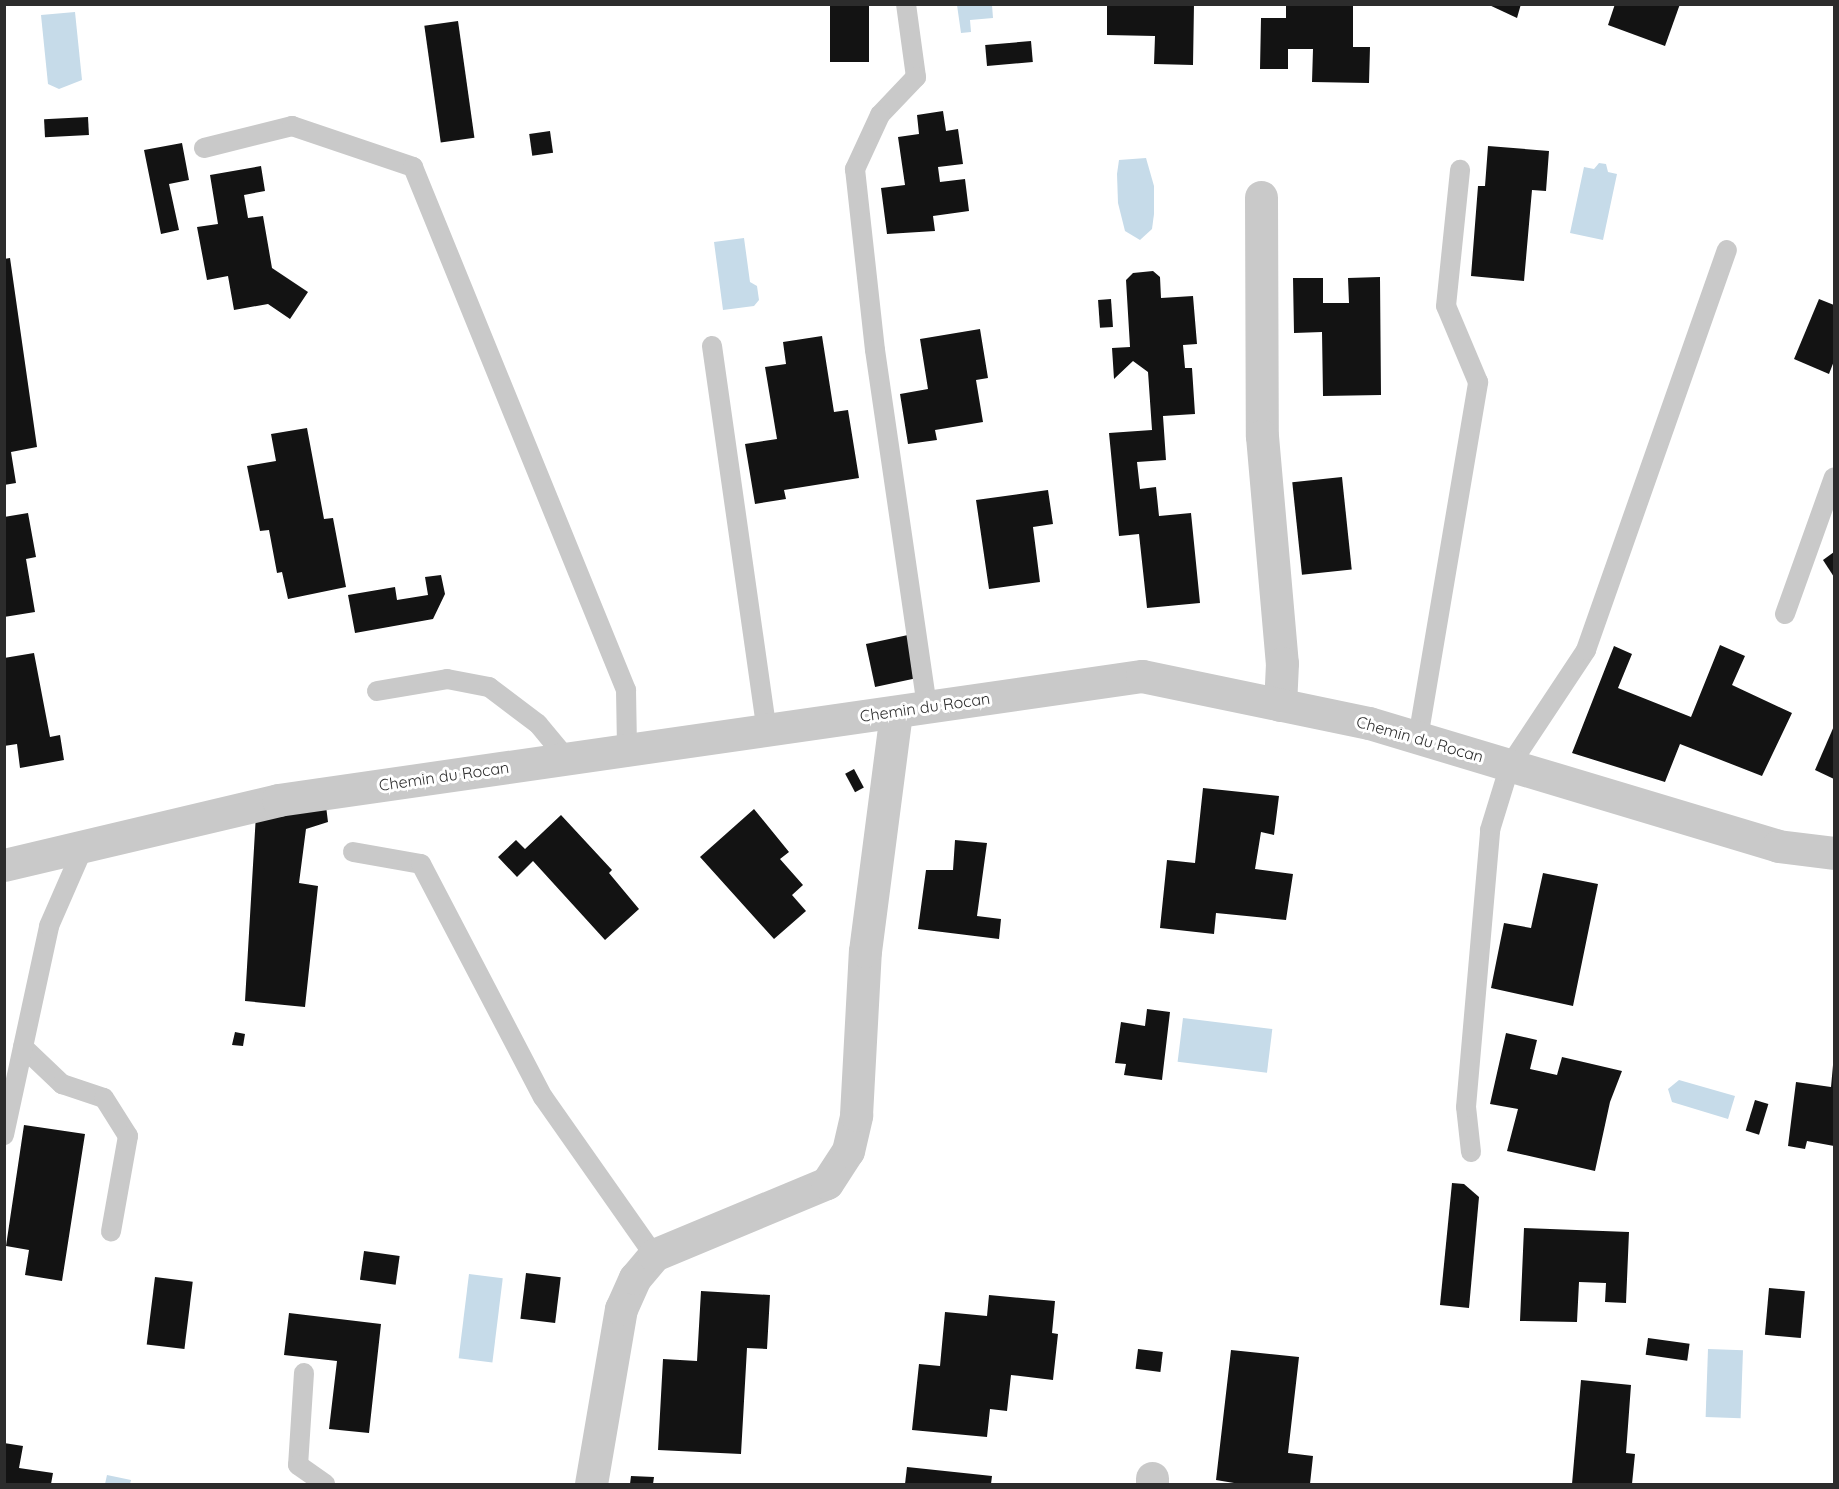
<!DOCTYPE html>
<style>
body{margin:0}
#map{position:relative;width:1839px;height:1489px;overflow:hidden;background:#fff;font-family:Quicksand,sans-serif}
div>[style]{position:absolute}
.water>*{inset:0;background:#c6dbe9;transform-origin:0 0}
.building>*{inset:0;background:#131313;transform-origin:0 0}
.service>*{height:20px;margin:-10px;padding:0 10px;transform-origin:10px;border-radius:10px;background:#c9c9c9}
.minor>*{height:33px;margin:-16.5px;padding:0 16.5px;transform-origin:16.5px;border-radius:16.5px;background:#c9c9c9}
span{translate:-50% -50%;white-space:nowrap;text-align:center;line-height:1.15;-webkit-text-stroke:6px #fff;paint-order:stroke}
.street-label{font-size:16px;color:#2c2c2c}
.frame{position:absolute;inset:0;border:6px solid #2c2c2c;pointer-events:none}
</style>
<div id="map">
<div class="water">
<div style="clip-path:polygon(957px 5px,992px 5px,993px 18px,970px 20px,971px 32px,961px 33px)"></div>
<div style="clip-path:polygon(75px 12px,82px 80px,59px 89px,48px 84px,41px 15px)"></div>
<div style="clip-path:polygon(1146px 158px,1154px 186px,1154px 214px,1152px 229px,1140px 240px,1125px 231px,1118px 203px,1117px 174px,1119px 160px)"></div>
<div style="clip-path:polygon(1599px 163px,1606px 164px,1608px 172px,1617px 174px,1603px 240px,1570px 233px,1584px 167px,1594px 169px)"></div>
<div style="clip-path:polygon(744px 238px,750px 282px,757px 286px,759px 300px,754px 306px,723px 310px,714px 242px)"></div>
<div style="left:1183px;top:1018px;width:90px;height:44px;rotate:7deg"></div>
<div style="clip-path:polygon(1679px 1080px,1735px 1096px,1728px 1119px,1672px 1102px,1668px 1089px)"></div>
<div style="left:469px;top:1274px;width:34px;height:85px;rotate:7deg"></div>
<div style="left:1708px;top:1349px;width:35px;height:68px;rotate:2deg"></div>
<div style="clip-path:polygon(107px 1475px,131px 1480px,130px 1484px,105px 1484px)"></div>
</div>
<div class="building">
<div style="left:830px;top:4px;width:39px;height:58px"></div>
<div style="clip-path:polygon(1107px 4px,1194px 4px,1193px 65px,1154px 64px,1155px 36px,1107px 35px)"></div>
<div style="clip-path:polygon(1286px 4px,1353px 4px,1353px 47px,1370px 47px,1369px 83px,1312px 82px,1313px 49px,1288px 49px,1288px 69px,1260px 69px,1261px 18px,1286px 18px)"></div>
<div style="clip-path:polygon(1487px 4px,1521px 4px,1517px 18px)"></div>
<div style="clip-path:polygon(1615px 4px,1680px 4px,1665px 46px,1608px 25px)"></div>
<div style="left:458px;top:21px;width:118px;height:34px;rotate:82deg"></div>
<div style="left:1031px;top:41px;width:21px;height:46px;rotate:85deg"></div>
<div style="clip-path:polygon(943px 111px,946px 131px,958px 129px,963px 164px,938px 167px,940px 182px,965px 179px,969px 211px,933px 216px,935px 231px,887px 234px,881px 188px,905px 185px,898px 137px,919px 134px,917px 115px)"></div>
<div style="left:88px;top:117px;width:18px;height:44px;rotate:87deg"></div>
<div style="left:550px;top:131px;width:22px;height:21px;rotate:82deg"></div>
<div style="clip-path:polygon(182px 143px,189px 180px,169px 184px,179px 230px,161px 234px,144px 150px)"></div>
<div style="clip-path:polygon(1488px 146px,1549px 151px,1546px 191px,1532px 190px,1524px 281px,1471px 276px,1478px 186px,1485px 186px)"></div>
<div style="clip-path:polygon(261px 166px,265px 191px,244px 195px,248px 218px,263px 216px,272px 268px,308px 292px,290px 319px,268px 304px,234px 310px,228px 276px,207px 280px,197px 227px,218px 224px,210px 175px)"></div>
<div style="clip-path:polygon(10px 258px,37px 447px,11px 452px,16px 483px,4px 485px,4px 259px)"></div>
<div style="clip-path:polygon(1153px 271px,1160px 277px,1161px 298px,1193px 296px,1197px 344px,1183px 345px,1185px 368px,1192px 368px,1195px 414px,1163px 416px,1166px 460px,1137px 462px,1140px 489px,1156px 487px,1159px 516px,1191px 513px,1200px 603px,1147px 608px,1139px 534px,1119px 536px,1109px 433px,1152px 430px,1148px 372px,1133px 361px,1114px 379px,1112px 348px,1130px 347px,1126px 280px,1133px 273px)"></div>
<div style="clip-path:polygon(1380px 277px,1381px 395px,1323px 396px,1322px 332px,1294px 333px,1293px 278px,1323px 278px,1323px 303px,1349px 303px,1348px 278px)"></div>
<div style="left:1111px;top:299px;width:28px;height:13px;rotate:86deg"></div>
<div style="clip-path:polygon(1819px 299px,1834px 305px,1834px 361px,1829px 374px,1794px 359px)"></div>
<div style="clip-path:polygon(980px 329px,988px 378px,976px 380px,983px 422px,935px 430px,937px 440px,908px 444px,900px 394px,928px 389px,920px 339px)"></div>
<div style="clip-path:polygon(822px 336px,834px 412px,848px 410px,859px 478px,784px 490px,786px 499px,755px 504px,745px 444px,777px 439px,765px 367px,786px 364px,783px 342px)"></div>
<div style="clip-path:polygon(307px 428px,324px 519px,333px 518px,346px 587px,288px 599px,282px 572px,277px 573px,269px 530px,260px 531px,247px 466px,276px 461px,271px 434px)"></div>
<div style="left:1342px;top:477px;width:93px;height:50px;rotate:84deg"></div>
<div style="clip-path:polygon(1048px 490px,1053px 524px,1033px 527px,1040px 582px,989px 589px,976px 500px)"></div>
<div style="clip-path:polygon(28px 513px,36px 557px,26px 559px,35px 612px,4px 617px,4px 517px)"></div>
<div style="clip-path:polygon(1834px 552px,1834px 577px,1823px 560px)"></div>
<div style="clip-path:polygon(441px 575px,445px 594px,433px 619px,355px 633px,348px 595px,395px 587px,397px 600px,428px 595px,425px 577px)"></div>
<div style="left:908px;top:635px;width:44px;height:43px;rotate:78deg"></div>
<div style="clip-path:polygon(1720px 645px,1745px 656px,1732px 685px,1792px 713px,1762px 776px,1680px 744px,1665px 782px,1572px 753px,1614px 646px,1632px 654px,1618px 688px,1691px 717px)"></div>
<div style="clip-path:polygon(34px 653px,50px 737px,60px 735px,64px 760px,20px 768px,17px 744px,4px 746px,4px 658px)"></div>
<div style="clip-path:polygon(1834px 726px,1834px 779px,1815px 770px)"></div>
<div style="left:854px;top:769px;width:21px;height:10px;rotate:62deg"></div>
<div style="clip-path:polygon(1203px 788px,1279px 796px,1274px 835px,1261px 832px,1255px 869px,1293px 874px,1286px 920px,1216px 913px,1214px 934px,1160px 928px,1167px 860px,1195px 863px)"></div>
<div style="clip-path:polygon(326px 806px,328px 822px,306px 829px,299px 883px,318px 886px,305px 1007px,245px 1001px,256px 814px)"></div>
<div style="clip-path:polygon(754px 809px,789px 852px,780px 859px,803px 885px,792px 895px,806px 911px,774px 939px,700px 857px)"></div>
<div style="clip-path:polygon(561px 815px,612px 870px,609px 873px,639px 909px,605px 940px,533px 861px,517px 877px,498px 857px,516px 840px,525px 849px)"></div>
<div style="clip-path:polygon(955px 840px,987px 843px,977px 916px,1001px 919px,999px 939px,918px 929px,926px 870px,953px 870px)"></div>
<div style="clip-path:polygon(1543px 873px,1598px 884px,1573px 1006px,1491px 988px,1504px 923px,1531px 928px)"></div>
<div style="clip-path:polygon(1147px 1009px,1170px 1012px,1162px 1080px,1124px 1075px,1126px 1064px,1115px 1063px,1121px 1022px,1145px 1026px)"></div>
<div style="clip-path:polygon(235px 1032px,245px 1034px,243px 1046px,232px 1045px)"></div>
<div style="clip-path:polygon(1506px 1033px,1537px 1040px,1530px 1069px,1557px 1075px,1562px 1057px,1622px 1071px,1610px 1102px,1595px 1171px,1507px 1151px,1518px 1109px,1490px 1104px)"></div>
<div style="clip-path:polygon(1833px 1065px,1834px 1146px,1807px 1141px,1805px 1149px,1788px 1146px,1796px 1082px,1831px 1087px)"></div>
<div style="left:1755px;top:1100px;width:14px;height:32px;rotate:17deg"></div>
<div style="clip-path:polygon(24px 1125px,85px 1134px,62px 1281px,25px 1275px,29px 1250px,6px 1246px)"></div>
<div style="clip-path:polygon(1452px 1183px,1464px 1184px,1479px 1197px,1469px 1308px,1440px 1305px)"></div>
<div style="clip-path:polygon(1524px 1228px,1629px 1232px,1626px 1303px,1605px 1302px,1606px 1283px,1579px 1282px,1577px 1322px,1520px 1321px)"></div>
<div style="left:364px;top:1251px;width:36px;height:29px;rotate:8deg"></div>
<div style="left:526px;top:1273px;width:35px;height:46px;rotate:7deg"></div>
<div style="left:155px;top:1277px;width:38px;height:68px;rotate:7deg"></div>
<div style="left:1769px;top:1288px;width:36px;height:47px;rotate:5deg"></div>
<div style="clip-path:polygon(701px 1291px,770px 1295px,767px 1349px,747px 1348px,741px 1454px,658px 1450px,663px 1359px,697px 1361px)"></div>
<div style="clip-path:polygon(989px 1295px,1055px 1301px,1052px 1333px,1058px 1334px,1053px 1380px,1011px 1375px,1007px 1411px,990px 1409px,987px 1437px,912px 1430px,919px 1364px,940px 1366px,945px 1312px,987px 1316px)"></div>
<div style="clip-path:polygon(289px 1313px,381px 1324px,369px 1433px,329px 1429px,337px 1361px,284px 1355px)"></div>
<div style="left:1648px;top:1338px;width:42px;height:17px;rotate:8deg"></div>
<div style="left:1138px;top:1349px;width:25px;height:20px;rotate:7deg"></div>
<div style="clip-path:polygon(1231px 1350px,1299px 1357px,1288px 1453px,1313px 1456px,1310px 1484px,1240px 1484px,1216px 1480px)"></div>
<div style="clip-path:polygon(1581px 1380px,1631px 1385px,1626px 1453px,1635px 1454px,1632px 1484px,1572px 1484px)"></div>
<div style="clip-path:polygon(4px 1443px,23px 1446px,19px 1468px,53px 1473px,51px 1484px,4px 1484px)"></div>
<div style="clip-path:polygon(907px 1467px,992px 1476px,991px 1484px,905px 1484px)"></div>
<div style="clip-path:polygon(631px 1476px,654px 1477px,653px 1484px,630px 1484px)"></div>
</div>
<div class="service">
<div style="left:906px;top:4px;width:74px;rotate:82.2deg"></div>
<div style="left:916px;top:77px;width:52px;rotate:133.5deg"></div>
<div style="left:880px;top:115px;width:60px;rotate:114.8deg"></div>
<div style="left:855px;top:169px;width:182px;rotate:83.7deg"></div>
<div style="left:875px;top:350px;width:361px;rotate:81.7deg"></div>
<div style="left:204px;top:148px;width:91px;rotate:-14deg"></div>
<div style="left:292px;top:126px;width:128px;rotate:18.7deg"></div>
<div style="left:413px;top:167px;width:565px;rotate:67.84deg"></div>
<div style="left:626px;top:690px;width:60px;rotate:89deg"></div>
<div style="left:712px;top:346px;width:389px;rotate:81.9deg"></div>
<div style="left:1785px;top:614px;width:145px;rotate:-70.3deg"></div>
<div style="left:377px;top:691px;width:71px;rotate:-9.7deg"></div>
<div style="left:447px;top:679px;width:43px;rotate:10.8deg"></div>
<div style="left:489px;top:687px;width:61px;rotate:37.1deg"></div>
<div style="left:538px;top:724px;width:45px;rotate:50.4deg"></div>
<div style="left:1418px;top:738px;width:361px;rotate:-80.4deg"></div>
<div style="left:1478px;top:382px;width:82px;rotate:-112.8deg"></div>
<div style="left:1446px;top:306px;width:137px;rotate:-84.1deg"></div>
<div style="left:353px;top:852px;width:69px;rotate:10deg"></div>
<div style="left:421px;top:864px;width:263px;rotate:62.4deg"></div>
<div style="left:543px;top:1097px;width:193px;rotate:54.9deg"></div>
<div style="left:23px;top:1047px;width:54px;rotate:43.5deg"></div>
<div style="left:62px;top:1084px;width:44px;rotate:18.4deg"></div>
<div style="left:104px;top:1098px;width:45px;rotate:57.7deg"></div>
<div style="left:128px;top:1136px;width:97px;rotate:100.1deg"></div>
<div style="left:4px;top:1135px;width:214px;rotate:-77.8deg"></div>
<div style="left:49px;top:926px;width:87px;rotate:-66.4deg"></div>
<div style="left:1471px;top:1152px;width:45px;rotate:-96.3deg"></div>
<div style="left:1466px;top:1107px;width:278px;rotate:-85deg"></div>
<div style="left:1490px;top:830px;width:68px;rotate:-72.9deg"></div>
<div style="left:1510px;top:765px;width:138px;rotate:-56.5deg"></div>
<div style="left:1586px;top:650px;width:424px;rotate:-70.6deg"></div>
<div style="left:304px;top:1373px;width:92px;rotate:93.7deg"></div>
<div style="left:298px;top:1465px;width:33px;rotate:35deg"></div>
</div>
<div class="minor">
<div style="left:1261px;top:197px;width:239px;rotate:89.8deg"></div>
<div style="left:1262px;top:436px;width:228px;rotate:85deg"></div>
<div style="left:1282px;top:663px;width:42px;rotate:92.7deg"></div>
<div style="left:4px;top:865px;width:282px;rotate:-13.3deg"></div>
<div style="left:278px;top:800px;width:873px;rotate:-8.17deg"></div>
<div style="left:1142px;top:676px;width:232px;rotate:11.7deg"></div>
<div style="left:1369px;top:723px;width:427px;rotate:16.7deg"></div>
<div style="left:1778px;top:846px;width:56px;rotate:7.1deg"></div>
<div style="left:591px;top:1484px;width:178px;rotate:-80.3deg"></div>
<div style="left:621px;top:1309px;width:34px;rotate:-66deg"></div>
<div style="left:635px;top:1278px;width:30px;rotate:-50deg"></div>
<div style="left:654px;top:1255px;width:187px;rotate:-22.6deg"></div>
<div style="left:827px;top:1183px;width:38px;rotate:-57deg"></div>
<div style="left:848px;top:1151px;width:37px;rotate:-77deg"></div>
<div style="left:856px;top:1115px;width:164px;rotate:-86.9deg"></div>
<div style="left:865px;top:951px;width:241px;rotate:-82.6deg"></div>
<div style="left:1152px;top:1484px;width:6px;rotate:-90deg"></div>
</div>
<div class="street-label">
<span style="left:925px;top:707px;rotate:-8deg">Chemin du Rocan</span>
<span style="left:1420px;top:739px;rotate:16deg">Chemin du Rocan</span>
<span style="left:444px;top:776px;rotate:-8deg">Chemin du Rocan</span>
</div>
<div class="frame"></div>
</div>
